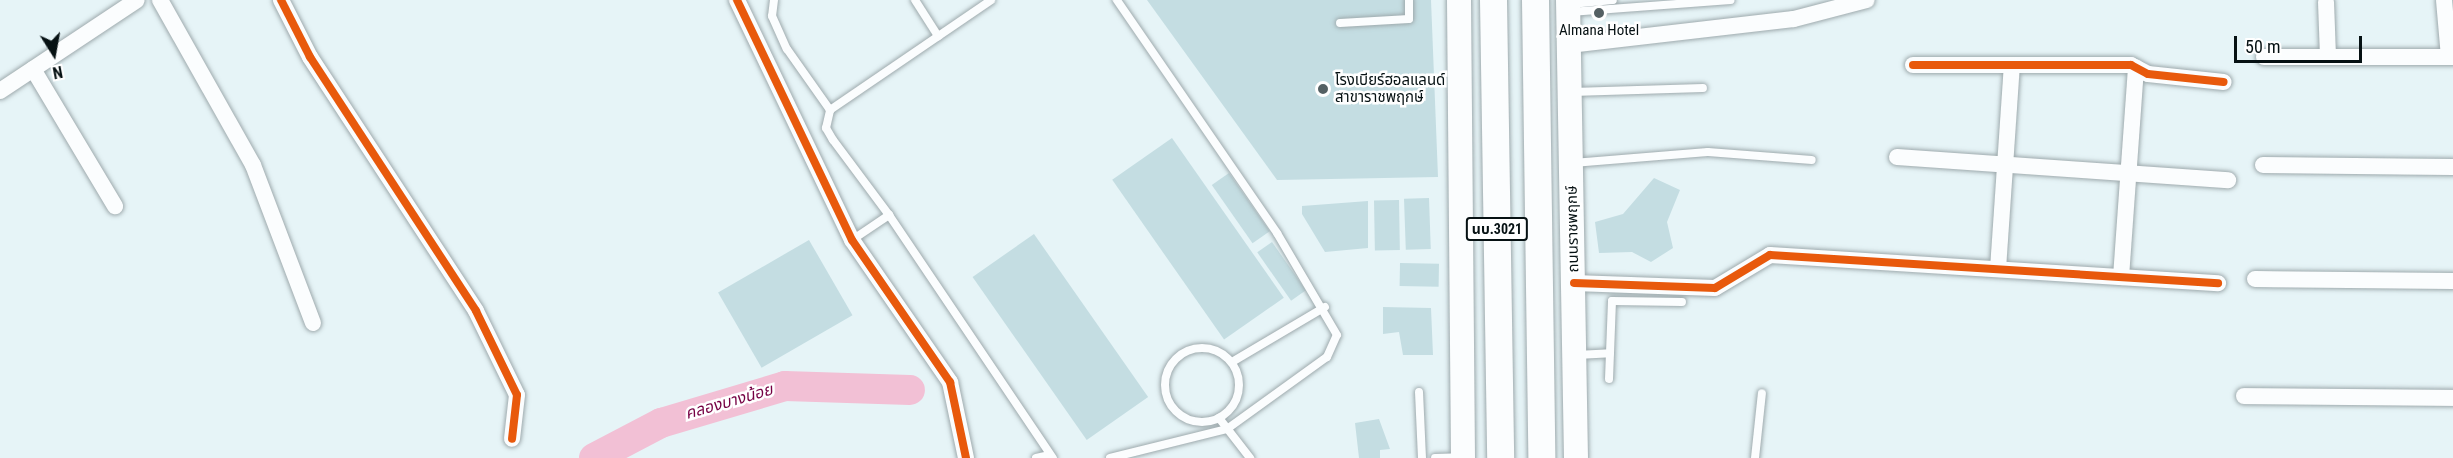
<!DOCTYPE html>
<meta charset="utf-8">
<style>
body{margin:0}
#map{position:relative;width:2453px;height:458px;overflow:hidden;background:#e6f4f7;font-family:"Roboto Condensed","Noto Sans Thai",sans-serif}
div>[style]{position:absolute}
.river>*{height:30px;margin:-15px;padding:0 15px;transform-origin:15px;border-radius:15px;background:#f2c0d5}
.building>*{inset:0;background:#c4dde2;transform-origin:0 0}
.roads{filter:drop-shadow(0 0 2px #9eaaad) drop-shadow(0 0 2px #9eaaad)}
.service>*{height:8px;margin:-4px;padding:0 4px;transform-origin:4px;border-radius:4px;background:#fbfdfe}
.service>.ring{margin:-4px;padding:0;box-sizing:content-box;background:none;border:8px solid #fbfdfe;border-radius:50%}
.minor>*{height:16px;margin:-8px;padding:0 8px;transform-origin:8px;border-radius:8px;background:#fbfdfe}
.secondary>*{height:24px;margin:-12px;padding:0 12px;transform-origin:12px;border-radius:12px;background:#fbfdfe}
.primary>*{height:27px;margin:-13.5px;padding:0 13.5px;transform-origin:13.5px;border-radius:13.5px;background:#fbfdfe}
.cycleway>*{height:8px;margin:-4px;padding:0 4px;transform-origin:4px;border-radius:4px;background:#e8590c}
.dots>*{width:16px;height:16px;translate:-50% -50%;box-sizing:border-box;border:3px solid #fff;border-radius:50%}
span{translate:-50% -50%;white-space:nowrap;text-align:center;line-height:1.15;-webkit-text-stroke:5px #fff;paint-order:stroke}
.shield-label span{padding:2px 4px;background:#fff;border:2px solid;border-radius:4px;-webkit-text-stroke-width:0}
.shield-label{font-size:14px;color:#061113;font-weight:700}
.poi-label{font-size:15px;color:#061113}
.left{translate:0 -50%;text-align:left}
.street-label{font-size:15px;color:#061113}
.water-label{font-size:16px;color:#750043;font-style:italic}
.north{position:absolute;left:24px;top:24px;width:60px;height:60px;-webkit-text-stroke:4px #fff;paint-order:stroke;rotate:169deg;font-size:16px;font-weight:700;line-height:24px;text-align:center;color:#061113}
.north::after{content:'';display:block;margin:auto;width:21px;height:27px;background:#061113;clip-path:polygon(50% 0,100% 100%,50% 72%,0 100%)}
.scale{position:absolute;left:2234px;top:36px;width:128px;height:27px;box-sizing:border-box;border:3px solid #061113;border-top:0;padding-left:8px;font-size:18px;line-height:21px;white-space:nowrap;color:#061113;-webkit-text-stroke:4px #fff;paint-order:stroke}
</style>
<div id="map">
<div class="river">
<div style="left:594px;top:458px;width:76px;rotate:-27.6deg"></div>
<div style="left:661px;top:423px;width:129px;rotate:-16.6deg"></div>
<div style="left:785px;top:386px;width:125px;rotate:1.8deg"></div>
</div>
<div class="building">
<div style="clip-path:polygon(1147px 0,1431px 0,1438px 177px,1277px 180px)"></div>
<div style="left:1172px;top:138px;width:195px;height:73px;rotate:55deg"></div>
<div style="left:1229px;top:173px;width:71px;height:21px;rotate:55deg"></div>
<div style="clip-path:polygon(1654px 178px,1680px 190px,1667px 222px,1673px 248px,1651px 262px,1632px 252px,1599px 253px,1595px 222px,1623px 214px)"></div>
<div style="left:1429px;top:198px;width:51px;height:25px;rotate:88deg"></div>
<div style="left:1399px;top:200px;width:50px;height:25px;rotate:89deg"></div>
<div style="clip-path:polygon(1368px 201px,1368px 248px,1325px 252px,1302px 214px,1302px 206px)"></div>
<div style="left:1034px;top:234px;width:199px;height:75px;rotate:55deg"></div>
<div style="left:809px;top:240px;width:87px;height:105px;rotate:60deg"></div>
<div style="left:1272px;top:242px;width:59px;height:18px;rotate:55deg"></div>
<div style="left:1400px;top:263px;width:39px;height:23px;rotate:1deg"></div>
<div style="clip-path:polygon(1383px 307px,1431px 308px,1433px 355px,1403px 355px,1399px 332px,1383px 334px)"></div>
<div style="clip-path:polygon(1379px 419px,1390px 449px,1380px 450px,1380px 458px,1359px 458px,1355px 423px)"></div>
</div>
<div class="roads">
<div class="service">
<div style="left:774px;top:0;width:16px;rotate:97deg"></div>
<div style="left:772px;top:16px;width:36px;rotate:66deg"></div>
<div style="left:787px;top:49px;width:75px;rotate:54.8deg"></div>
<div style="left:915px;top:0;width:43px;rotate:57.4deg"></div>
<div style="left:1571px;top:4px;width:42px;rotate:-5.4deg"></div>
<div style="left:1570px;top:12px;width:161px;rotate:-4.3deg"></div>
<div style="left:1340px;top:23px;width:69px;rotate:-3.3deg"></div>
<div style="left:1409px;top:19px;width:19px;rotate:-90deg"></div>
<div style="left:1572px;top:92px;width:131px;rotate:-1.7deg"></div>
<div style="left:1573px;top:163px;width:135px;rotate:-4.7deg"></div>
<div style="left:1708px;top:152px;width:104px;rotate:4.4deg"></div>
<div style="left:889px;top:215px;width:293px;rotate:56deg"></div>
<div style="left:852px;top:240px;width:45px;rotate:-34deg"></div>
<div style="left:889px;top:215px;width:94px;rotate:-126.7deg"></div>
<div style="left:833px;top:140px;width:14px;rotate:-120deg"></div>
<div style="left:826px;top:128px;width:18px;rotate:-77deg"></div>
<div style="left:830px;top:110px;width:195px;rotate:-34.3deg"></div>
<div class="ring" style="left:1165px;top:348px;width:66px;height:66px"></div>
<div style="left:1577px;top:355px;width:33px;rotate:-3deg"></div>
<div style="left:1232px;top:362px;width:108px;rotate:-30.6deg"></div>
<div style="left:1609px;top:379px;width:78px;rotate:-87.8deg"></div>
<div style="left:1612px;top:301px;width:70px;rotate:0.8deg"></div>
<div style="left:1419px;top:392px;width:66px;rotate:87.4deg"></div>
<div style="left:1219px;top:418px;width:51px;rotate:52.2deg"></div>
<div style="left:1036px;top:458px;width:13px;rotate:-13deg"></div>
<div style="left:1110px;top:458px;width:121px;rotate:-13.9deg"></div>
<div style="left:1227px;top:429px;width:123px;rotate:-35.8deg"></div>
<div style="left:1327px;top:357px;width:24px;rotate:-66deg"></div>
<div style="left:1337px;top:335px;width:118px;rotate:-120.5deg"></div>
<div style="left:1277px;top:233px;width:283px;rotate:-124.5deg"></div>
<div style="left:1435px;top:458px;width:25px;rotate:-2deg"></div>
<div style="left:1755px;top:458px;width:65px;rotate:-83.9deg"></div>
</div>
<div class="minor">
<div style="left:160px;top:0;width:189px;rotate:60.6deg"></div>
<div style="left:253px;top:165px;width:169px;rotate:69.2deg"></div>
<div style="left:281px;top:0;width:64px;rotate:63deg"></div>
<div style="left:310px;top:57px;width:303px;rotate:56.8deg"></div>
<div style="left:476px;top:311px;width:93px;rotate:64deg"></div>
<div style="left:517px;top:395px;width:44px;rotate:96.5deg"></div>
<div style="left:737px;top:0;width:266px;rotate:64.4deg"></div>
<div style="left:852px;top:240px;width:173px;rotate:55.4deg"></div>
<div style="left:950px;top:382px;width:78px;rotate:78.1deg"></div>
<div style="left:2444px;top:0;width:57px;rotate:85deg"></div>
<div style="left:2326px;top:2px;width:55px;rotate:87.9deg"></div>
<div style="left:1569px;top:45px;width:226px;rotate:-6.6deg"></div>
<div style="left:1794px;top:19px;width:75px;rotate:-14.6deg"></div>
<div style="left:2264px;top:57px;width:189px"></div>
<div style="left:1913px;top:65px;width:218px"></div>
<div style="left:2131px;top:65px;width:19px;rotate:28deg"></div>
<div style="left:2148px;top:74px;width:76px;rotate:6deg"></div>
<div style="left:33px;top:69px;width:160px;rotate:59.1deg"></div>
<div style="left:0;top:91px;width:164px;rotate:-33.6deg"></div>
<div style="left:1897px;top:157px;width:332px;rotate:4deg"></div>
<div style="left:2263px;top:165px;width:190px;rotate:0.6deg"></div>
<div style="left:1998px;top:269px;width:204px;rotate:-86.1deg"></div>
<div style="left:2121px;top:277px;width:210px;rotate:-85.9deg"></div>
<div style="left:2255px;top:279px;width:198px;rotate:0.6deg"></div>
<div style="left:1574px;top:283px;width:141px;rotate:2deg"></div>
<div style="left:1715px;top:288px;width:64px;rotate:-31deg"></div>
<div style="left:1770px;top:255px;width:449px;rotate:3.6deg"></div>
<div style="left:2244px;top:396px;width:209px;rotate:0.5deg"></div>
</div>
<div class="secondary">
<div style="left:1459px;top:0;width:458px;rotate:89.5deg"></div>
<div style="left:1568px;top:0;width:458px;rotate:89deg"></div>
</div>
<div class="primary">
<div style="left:1493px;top:0;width:458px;rotate:89.1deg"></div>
<div style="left:1535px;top:0;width:458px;rotate:89.2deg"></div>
</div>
</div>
<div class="cycleway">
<div style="left:281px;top:0;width:64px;rotate:63deg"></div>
<div style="left:310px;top:57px;width:303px;rotate:56.8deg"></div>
<div style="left:476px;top:311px;width:93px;rotate:64deg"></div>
<div style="left:517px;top:395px;width:44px;rotate:96.5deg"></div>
<div style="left:737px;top:0;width:266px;rotate:64.4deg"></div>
<div style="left:852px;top:240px;width:173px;rotate:55.4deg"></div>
<div style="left:950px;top:382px;width:78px;rotate:78.1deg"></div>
<div style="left:1913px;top:65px;width:218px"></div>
<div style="left:2131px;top:65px;width:19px;rotate:28deg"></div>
<div style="left:2148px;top:74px;width:76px;rotate:6deg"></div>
<div style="left:1574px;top:283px;width:141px;rotate:2deg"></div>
<div style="left:1715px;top:288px;width:64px;rotate:-31deg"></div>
<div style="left:1770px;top:255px;width:449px;rotate:3.6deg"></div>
</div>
<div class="dots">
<div style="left:1599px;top:13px;background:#546063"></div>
<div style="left:1323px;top:89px;background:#546063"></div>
</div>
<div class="shield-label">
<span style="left:1497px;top:229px">นบ.3021</span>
</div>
<div class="poi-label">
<span style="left:1599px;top:31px">Almana Hotel</span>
<span class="left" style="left:1335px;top:89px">โรงเบียร์ฮอลแลนด์<br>สาขาราชพฤกษ์</span>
</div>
<div class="street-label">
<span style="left:1573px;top:229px;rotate:-91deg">ถนนราชพฤกษ์</span>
</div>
<div class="water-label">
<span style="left:729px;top:402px;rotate:-16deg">คลองบางน้อย</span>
</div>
<div class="north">N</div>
<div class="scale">50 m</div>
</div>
